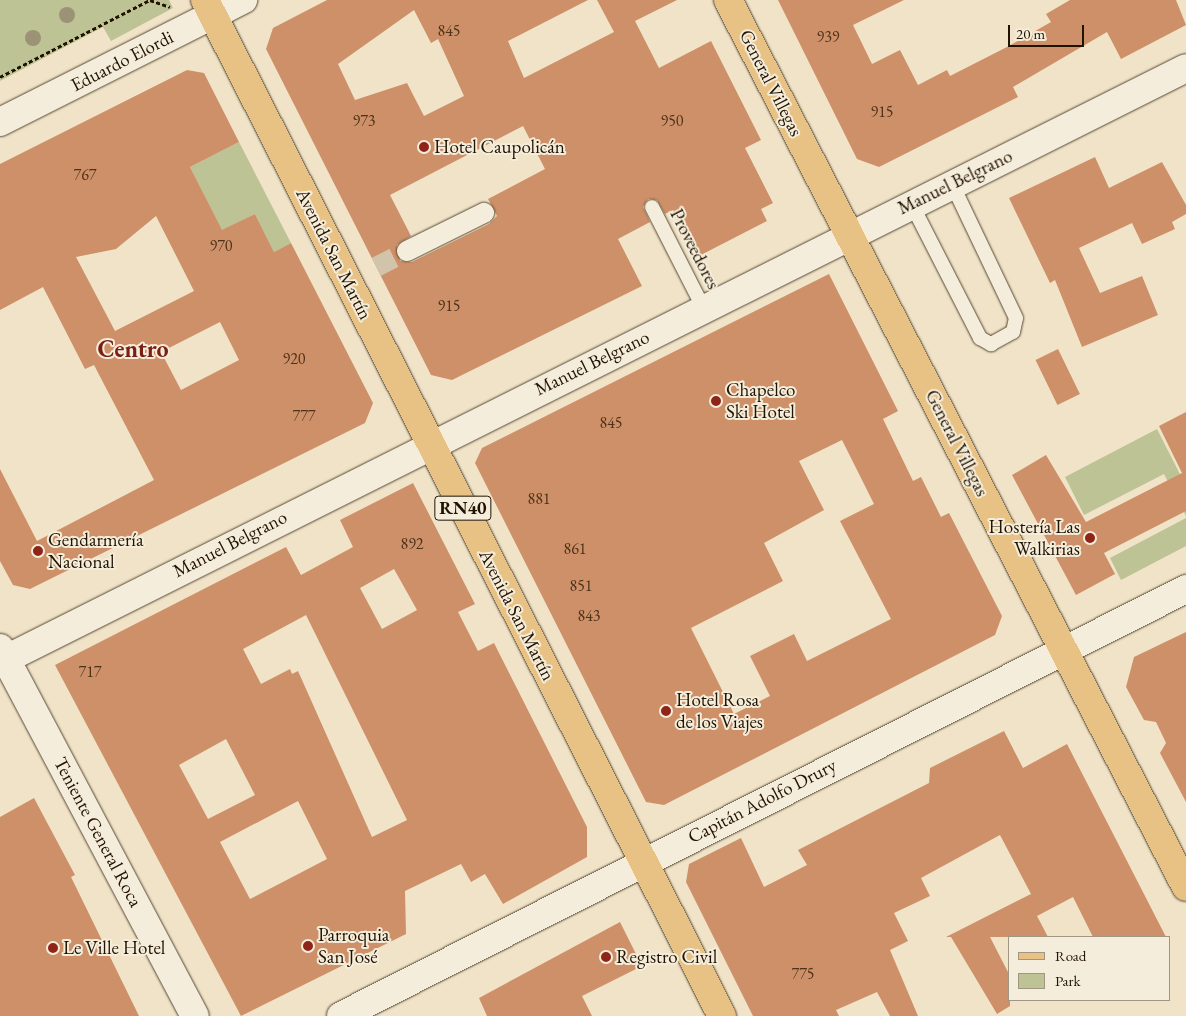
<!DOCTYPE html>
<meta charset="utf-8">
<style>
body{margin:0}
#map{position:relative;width:1186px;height:1016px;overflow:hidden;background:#f0e3c8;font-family:"EB Garamond",serif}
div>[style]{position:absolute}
.green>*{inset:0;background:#bdc394}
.building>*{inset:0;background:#ce9068;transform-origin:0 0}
.pedestrian-tunnel>*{height:20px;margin-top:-10px;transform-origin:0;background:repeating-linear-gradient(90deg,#d1c4aa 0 20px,transparent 0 30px)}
.path>*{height:3px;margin-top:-1.5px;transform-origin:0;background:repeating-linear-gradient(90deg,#221300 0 4px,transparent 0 6.5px)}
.roads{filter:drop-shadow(0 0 1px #564732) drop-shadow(0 0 1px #564732)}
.service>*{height:14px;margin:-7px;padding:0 7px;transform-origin:7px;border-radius:7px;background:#f5eddb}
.pedestrian>*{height:20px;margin:-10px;padding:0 10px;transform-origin:10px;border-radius:10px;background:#f5eddb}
.minor>*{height:28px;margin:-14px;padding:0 14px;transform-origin:14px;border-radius:14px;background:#f5eddb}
.secondary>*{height:28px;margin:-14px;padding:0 14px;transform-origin:14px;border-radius:14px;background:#f5eddb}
.primary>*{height:28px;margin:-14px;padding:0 14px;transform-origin:14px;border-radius:14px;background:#e8c284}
.trees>*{width:16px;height:16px;margin:-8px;border-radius:50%;background:#9c9377}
.dots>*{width:14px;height:14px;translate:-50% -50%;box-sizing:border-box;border:2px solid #f5eddb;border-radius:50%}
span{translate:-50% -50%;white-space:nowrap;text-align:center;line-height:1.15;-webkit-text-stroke:4px #f5eddb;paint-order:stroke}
.number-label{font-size:16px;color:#4d321a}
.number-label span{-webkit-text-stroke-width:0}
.shield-label span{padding:1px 4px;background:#f5eddb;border:1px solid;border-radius:4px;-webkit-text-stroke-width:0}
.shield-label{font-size:18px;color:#221300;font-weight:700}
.street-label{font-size:19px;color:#221300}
.poi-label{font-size:19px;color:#221300}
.left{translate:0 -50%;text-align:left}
.right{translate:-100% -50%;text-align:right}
.district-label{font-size:24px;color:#7a1f14;font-weight:700}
.legend{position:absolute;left:1008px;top:936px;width:162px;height:65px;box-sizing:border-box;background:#f5eddb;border:1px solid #a19683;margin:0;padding:6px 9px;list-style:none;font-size:15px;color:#221300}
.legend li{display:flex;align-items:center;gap:10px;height:25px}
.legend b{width:25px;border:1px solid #a19683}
.scale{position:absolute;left:1008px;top:25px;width:76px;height:22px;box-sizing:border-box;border:2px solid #221300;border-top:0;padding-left:6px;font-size:15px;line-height:18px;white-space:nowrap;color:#221300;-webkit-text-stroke:4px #f5eddb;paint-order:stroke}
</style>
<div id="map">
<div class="green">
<div style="clip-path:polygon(0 0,169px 0,173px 8px,111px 41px,103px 27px,0 81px)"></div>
<div style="clip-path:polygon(239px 142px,291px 243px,274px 252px,255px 214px,222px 231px,190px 167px)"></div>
<div style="clip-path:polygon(1157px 429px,1186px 486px,1186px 516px,1164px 474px,1084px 515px,1065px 477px)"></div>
<div style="clip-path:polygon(1186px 518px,1186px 546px,1121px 580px,1110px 558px)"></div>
</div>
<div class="building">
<div style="clip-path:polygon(evenodd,327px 0,588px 0,508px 41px,524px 78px,614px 32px,597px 0,677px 0,635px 21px,659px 68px,711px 41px,761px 140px,745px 148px,773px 203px,761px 209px,767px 221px,697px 257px,673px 210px,665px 214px,657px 200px,648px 199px,643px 207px,650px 222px,618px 239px,642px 286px,452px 380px,431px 375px,266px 49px,273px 28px,327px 0,414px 10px,431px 43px,438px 39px,464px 96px,424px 116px,407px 83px,355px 100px,338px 64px,414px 10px,327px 0,523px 126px,545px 169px,488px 199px,497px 216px,489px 224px,412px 262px,400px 261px,397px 245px,411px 236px,390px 195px,523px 126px)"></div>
<div style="clip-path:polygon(778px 0,904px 0,853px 25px,872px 64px,900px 50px,918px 85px,947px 70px,950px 76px,1007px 47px,1051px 22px,1046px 14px,1070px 0,1176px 0,1186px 25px,1121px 59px,1107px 32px,1013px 87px,1018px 97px,879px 167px,857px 159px)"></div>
<div style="clip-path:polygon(evenodd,187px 70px,204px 73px,239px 142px,190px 167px,222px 230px,255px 214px,274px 252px,291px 243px,373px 403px,365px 423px,30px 589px,13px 585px,0 561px,0 469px,37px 541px,154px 480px,94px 365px,85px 369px,43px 287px,0 310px,0 164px,187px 70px,156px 216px,194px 291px,115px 331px,76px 257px,116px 249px,156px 216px,187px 70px,220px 322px,239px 360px,181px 390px,161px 352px,220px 322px)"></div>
<div style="clip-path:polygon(1095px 157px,1109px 188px,1162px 162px,1186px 205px,1186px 214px,1172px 222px,1175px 229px,1142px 244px,1132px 223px,1079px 248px,1100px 293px,1142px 276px,1158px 315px,1082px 347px,1055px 280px,1050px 283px,1009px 198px)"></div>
<div style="clip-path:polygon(evenodd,829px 274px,898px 411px,883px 419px,913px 481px,921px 477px,941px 517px,949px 513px,1002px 616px,995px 635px,664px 805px,646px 802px,475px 463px,482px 448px,829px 274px,842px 440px,874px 504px,840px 521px,891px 619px,807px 661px,794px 634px,750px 656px,770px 696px,734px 714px,691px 628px,783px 581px,764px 543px,824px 510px,799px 461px,842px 440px)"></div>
<div style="left:1058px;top:349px;width:50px;height:25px;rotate:64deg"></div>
<div style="clip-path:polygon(1186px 412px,1186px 511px,1104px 553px,1115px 574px,1076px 595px,1012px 475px,1046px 455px,1086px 522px,1182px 473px,1159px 426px)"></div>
<div style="clip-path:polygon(evenodd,413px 483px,475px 604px,458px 612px,478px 651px,494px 643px,587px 827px,587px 857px,503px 904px,485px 874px,471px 882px,461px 864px,405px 891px,406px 934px,241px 1016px,55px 665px,286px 547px,301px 575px,353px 547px,340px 520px,413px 483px,394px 569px,417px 610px,382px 629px,360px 588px,394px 569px,413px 483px,306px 615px,407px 820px,372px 837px,298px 671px,292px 674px,290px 669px,261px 684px,243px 649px,306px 615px,413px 483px,226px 739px,255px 795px,208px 819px,179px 765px,226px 739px,413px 483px,298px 801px,327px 859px,250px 899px,220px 842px,298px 801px)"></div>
<div style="clip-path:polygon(1186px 632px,1186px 802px,1160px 753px,1166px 743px,1156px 722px,1144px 720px,1126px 687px,1134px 657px)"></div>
<div style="clip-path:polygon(1004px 731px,1023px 768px,1067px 744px,1166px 937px,1093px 937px,1073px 897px,1037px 916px,1048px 937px,990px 937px,1010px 976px,1010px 1006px,997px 1014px,951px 937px,946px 937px,1031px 894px,1000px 835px,921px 878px,930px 896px,894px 913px,908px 941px,890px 950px,918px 1016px,890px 1016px,877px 992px,836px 1010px,839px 1016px,753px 1016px,686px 882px,689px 864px,741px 838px,764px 887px,807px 865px,798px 850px,929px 783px,930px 768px)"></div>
<div style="clip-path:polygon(34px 798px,75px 875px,71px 877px,139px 1016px,0 1016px,0 817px)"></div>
<div style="clip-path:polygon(620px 922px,642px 966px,582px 996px,592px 1016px,487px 1016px,479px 998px)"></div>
</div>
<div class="pedestrian-tunnel">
<div style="left:376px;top:267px;width:35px;rotate:-27deg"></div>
</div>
<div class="path">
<div style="left:150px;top:0;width:21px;rotate:19deg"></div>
<div style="left:0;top:77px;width:169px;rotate:-27.2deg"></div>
</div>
<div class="roads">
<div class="service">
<div style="left:911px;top:203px;width:152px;rotate:62.9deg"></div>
<div style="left:980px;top:338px;width:13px;rotate:29deg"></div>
<div style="left:991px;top:344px;width:25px;rotate:-29deg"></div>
<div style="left:1013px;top:332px;width:14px;rotate:-78deg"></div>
<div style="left:1016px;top:318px;width:148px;rotate:-115.5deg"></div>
<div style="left:652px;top:207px;width:114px;rotate:63deg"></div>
</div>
<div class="pedestrian">
<div style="left:407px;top:251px;width:86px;rotate:-26.3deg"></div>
</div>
<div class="minor">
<div style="left:213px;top:15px;width:34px;rotate:-27deg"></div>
<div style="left:0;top:662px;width:1326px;rotate:-26.6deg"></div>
<div style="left:341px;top:1016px;width:947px;rotate:-26.81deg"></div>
</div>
<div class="secondary">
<div style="left:0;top:122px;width:238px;rotate:-26.7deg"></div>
<div style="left:0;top:648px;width:416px;rotate:62.1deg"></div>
</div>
<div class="primary">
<div style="left:205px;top:0;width:1140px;rotate:63.03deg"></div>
<div style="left:728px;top:0;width:998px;rotate:62.69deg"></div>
</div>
</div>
<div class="trees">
<div style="left:67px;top:15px"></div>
<div style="left:33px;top:38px"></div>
</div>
<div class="dots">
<div style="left:424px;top:147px;background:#8f2418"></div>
<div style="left:716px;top:401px;background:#8f2418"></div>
<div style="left:1090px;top:538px;background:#8f2418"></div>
<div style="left:38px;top:551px;background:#8f2418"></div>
<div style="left:666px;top:711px;background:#8f2418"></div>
<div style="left:308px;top:946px;background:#8f2418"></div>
<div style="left:53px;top:948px;background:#8f2418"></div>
<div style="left:606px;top:957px;background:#8f2418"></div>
</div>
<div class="number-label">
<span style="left:449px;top:31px">845</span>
<span style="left:828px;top:37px">939</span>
<span style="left:882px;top:112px">915</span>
<span style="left:364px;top:121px">973</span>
<span style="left:672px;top:121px">950</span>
<span style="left:85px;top:175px">767</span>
<span style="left:221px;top:246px">970</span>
<span style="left:449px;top:306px">915</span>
<span style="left:294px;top:359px">920</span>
<span style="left:304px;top:416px">777</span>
<span style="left:611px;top:423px">845</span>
<span style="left:539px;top:499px">881</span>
<span style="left:412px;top:544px">892</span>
<span style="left:575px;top:549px">861</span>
<span style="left:581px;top:586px">851</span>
<span style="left:589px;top:616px">843</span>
<span style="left:90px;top:672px">717</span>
<span style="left:803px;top:974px">775</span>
</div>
<div class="shield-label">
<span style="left:463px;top:508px">RN40</span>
</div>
<div class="street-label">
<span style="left:122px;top:61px;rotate:-27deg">Eduardo Elordi</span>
<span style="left:771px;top:83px;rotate:63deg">General Villegas</span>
<span style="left:955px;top:182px;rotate:-26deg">Manuel Belgrano</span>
<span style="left:695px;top:249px;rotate:63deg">Proveedores</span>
<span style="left:334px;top:254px;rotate:63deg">Avenida San Martín</span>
<span style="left:592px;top:363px;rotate:-26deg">Manuel Belgrano</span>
<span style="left:957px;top:443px;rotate:63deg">General Villegas</span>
<span style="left:230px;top:544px;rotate:-27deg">Manuel Belgrano</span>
<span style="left:517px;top:615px;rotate:63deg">Avenida San Martín</span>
<span style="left:762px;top:801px;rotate:-27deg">Capitán Adolfo Drury</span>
<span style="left:98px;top:832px;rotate:62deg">Teniente General Roca</span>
</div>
<div class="poi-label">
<span class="left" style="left:434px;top:147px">Hotel Caupolicán</span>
<span class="left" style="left:726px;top:401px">Chapelco<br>Ski Hotel</span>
<span class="right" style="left:1080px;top:538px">Hostería Las<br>Walkirias</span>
<span class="left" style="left:48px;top:551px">Gendarmería<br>Nacional</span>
<span class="left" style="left:676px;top:711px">Hotel Rosa<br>de los Viajes</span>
<span class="left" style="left:318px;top:946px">Parroquia<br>San José</span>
<span class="left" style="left:63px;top:948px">Le Ville Hotel</span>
<span class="left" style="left:616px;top:957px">Registro Civil</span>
</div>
<div class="district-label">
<span style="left:133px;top:349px">Centro</span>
</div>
<ul class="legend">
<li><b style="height:6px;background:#e8c284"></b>Road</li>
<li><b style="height:14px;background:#bdc394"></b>Park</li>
</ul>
<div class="scale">20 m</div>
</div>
